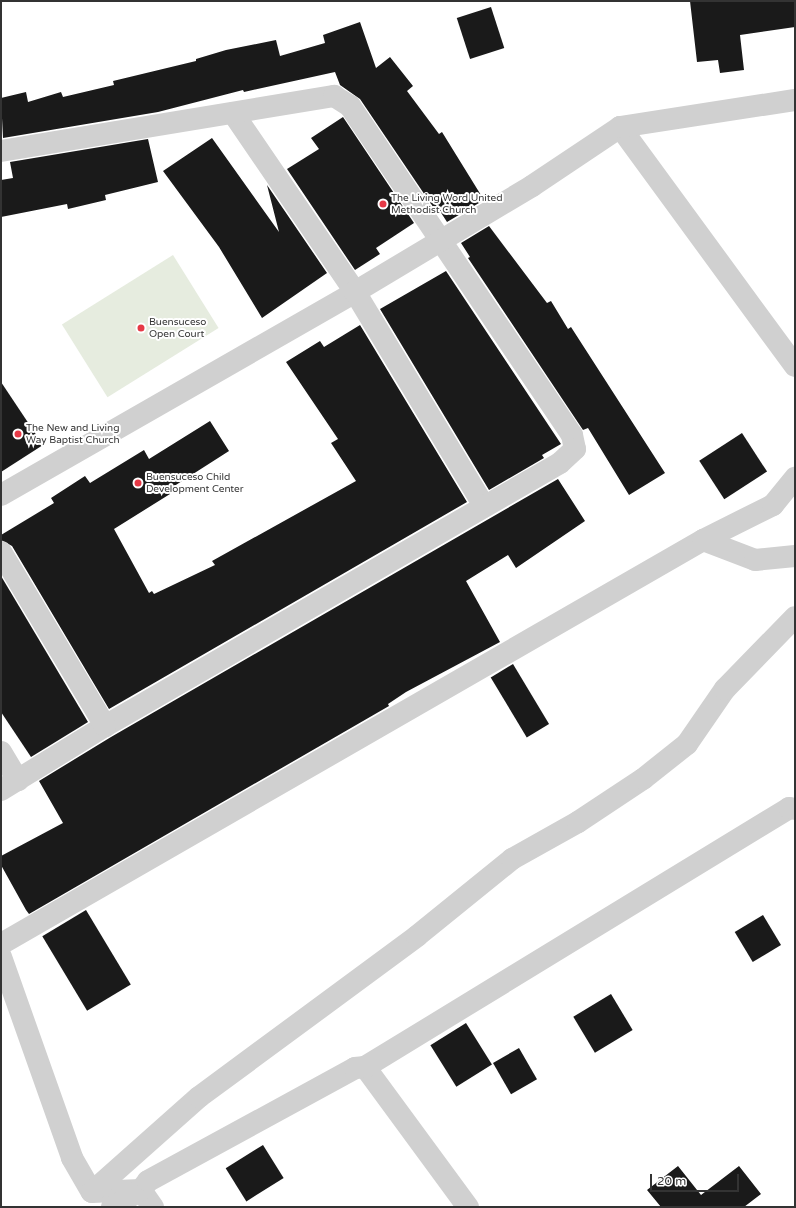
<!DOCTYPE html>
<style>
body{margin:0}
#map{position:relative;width:796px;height:1208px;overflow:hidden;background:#fff;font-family:"Varela Round",sans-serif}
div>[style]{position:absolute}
.green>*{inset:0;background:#e6ecdf;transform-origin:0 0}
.building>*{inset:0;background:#1a1a1a;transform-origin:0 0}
.minor>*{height:22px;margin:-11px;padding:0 11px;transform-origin:11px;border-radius:11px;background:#d0d0d0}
.dots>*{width:11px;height:11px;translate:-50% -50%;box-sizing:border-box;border:2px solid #fff;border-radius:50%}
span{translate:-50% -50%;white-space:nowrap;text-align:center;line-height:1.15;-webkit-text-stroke:4px #fff;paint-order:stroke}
.poi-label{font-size:10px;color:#333}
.left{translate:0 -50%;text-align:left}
.frame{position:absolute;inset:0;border:2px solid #333;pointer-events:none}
.scale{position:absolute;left:650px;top:1174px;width:89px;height:18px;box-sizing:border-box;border:2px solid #333;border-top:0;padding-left:5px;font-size:12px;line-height:14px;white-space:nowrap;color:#333;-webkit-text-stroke:3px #fff;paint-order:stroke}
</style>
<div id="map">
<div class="green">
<div style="left:173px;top:255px;width:86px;height:131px;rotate:58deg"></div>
</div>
<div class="building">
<div style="clip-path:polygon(690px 1px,795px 1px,795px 27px,740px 35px,744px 70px,720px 73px,718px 60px,697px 62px)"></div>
<div style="left:491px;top:7px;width:43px;height:36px;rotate:72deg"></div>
<div style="clip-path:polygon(360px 22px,376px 68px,390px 57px,413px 86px,407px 91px,439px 134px,442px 132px,484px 200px,447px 222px,438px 208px,435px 210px,360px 99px,340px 85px,335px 72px,244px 92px,243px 90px,158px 112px,3px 138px,1px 98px,26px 92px,28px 102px,61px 92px,63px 97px,114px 85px,113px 81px,196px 61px,196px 59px,226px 50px,276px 40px,280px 56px,325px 43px,323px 35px)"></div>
<div style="clip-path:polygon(343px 117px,414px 223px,376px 248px,380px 254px,355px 270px,287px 169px,319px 149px,311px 138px)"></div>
<div style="clip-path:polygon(212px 138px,279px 232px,267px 185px,327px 273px,262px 318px,219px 247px,163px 171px)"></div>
<div style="clip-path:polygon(148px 139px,158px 182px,105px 195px,106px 200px,68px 209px,67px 204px,1px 217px,1px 180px,13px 178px,10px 162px)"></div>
<div style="clip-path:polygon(489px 226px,547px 303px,551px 301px,568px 329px,571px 327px,665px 473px,629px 495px,588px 428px,583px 430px,468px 258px,470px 257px,461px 243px)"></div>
<div style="clip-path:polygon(446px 271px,561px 444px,542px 455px,544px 458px,489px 490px,380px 309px)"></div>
<div style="clip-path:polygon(360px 325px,467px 502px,109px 709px,12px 546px,1px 540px,1px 535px,54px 503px,51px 498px,85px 476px,90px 483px,144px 450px,149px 459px,210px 421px,229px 451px,168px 490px,170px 494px,114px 529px,149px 593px,152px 591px,154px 594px,215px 565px,212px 561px,356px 481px,331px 443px,338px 439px,286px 362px,320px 341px,324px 347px)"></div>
<div style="clip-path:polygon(1px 382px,43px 445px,1px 472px)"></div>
<div style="left:742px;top:433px;width:46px;height:51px;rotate:57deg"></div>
<div style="clip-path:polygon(558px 479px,585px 521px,516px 568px,508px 555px,466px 581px,500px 642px,406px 692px,388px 704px,389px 706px,29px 914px,26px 910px,1px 865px,1px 856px,63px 823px,39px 781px,111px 737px)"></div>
<div style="clip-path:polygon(1px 576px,88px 722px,31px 757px,1px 712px)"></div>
<div style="left:513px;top:664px;width:70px;height:26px;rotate:59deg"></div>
<div style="left:86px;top:910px;width:87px;height:51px;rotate:59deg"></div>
<div style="left:763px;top:915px;width:35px;height:33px;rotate:59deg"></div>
<div style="left:611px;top:994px;width:42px;height:44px;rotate:59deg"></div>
<div style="left:466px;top:1023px;width:49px;height:42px;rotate:58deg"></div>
<div style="left:519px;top:1048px;width:36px;height:30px;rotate:60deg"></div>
<div style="left:263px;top:1145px;width:39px;height:44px;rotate:58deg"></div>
<div style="clip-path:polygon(678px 1166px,701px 1195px,739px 1166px,761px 1194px,744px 1207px,661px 1207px,647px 1190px)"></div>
</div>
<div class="minor">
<div style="left:233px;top:113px;width:217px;rotate:55.7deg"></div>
<div style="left:355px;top:292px;width:250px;rotate:58.9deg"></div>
<div style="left:620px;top:127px;width:296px;rotate:53.8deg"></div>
<div style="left:1px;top:151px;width:338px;rotate:-9.4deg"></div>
<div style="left:334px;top:96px;width:19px;rotate:32deg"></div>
<div style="left:350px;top:106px;width:397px;rotate:56deg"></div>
<div style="left:572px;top:435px;width:14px;rotate:78deg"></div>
<div style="left:575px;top:449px;width:21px;rotate:137deg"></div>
<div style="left:560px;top:463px;width:526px;rotate:149.97deg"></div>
<div style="left:105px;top:726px;width:122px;rotate:148.4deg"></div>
<div style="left:1px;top:495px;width:408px;rotate:-29.8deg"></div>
<div style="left:355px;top:292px;width:206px;rotate:-30.9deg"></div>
<div style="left:532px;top:186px;width:106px;rotate:-33.8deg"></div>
<div style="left:620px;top:127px;width:177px;rotate:-8.8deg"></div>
<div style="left:703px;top:540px;width:56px;rotate:21deg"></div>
<div style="left:755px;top:560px;width:40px;rotate:-5.7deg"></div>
<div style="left:1px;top:552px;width:203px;rotate:59.1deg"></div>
<div style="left:1px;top:752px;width:33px;rotate:59deg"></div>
<div style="left:1px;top:944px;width:810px;rotate:-29.92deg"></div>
<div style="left:703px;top:540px;width:78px;rotate:-26.6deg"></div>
<div style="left:773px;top:505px;width:35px;rotate:-51deg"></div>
<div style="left:1px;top:957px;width:213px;rotate:70.5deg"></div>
<div style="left:72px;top:1158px;width:39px;rotate:60deg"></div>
<div style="left:92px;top:1192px;width:49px;rotate:-2.3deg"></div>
<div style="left:141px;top:1190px;width:21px;rotate:55deg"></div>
<div style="left:365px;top:1067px;width:174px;rotate:53.7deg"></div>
<div style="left:92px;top:1192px;width:143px;rotate:-41.6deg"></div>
<div style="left:199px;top:1097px;width:271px;rotate:-36.4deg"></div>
<div style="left:417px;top:936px;width:122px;rotate:-39deg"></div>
<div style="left:512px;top:859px;width:76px;rotate:-29.3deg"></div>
<div style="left:578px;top:822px;width:78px;rotate:-33.5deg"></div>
<div style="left:643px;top:779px;width:56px;rotate:-38.5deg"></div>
<div style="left:687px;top:744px;width:67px;rotate:-55.4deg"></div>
<div style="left:725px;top:689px;width:100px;rotate:-45.8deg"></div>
<div style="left:112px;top:1207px;width:34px;rotate:-30deg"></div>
<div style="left:141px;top:1190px;width:11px;rotate:-52deg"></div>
<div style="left:148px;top:1181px;width:236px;rotate:-28.6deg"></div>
<div style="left:355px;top:1068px;width:10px;rotate:-6deg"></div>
<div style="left:365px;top:1067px;width:497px;rotate:-31.4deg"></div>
<div style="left:789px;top:808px;width:6px;rotate:9deg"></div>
</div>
<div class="dots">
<div style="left:383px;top:204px;background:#e63946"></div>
<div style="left:141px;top:328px;background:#e63946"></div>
<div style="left:18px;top:434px;background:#e63946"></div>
<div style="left:138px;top:483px;background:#e63946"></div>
</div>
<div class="poi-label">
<span class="left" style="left:391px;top:204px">The Living Word United<br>Methodist Church</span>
<span class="left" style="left:149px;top:328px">Buensuceso<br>Open Court</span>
<span class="left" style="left:26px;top:434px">The New and Living<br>Way Baptist Church</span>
<span class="left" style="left:146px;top:483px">Buensuceso Child<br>Development Center</span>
</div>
<div class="frame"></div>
<div class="scale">20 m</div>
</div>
